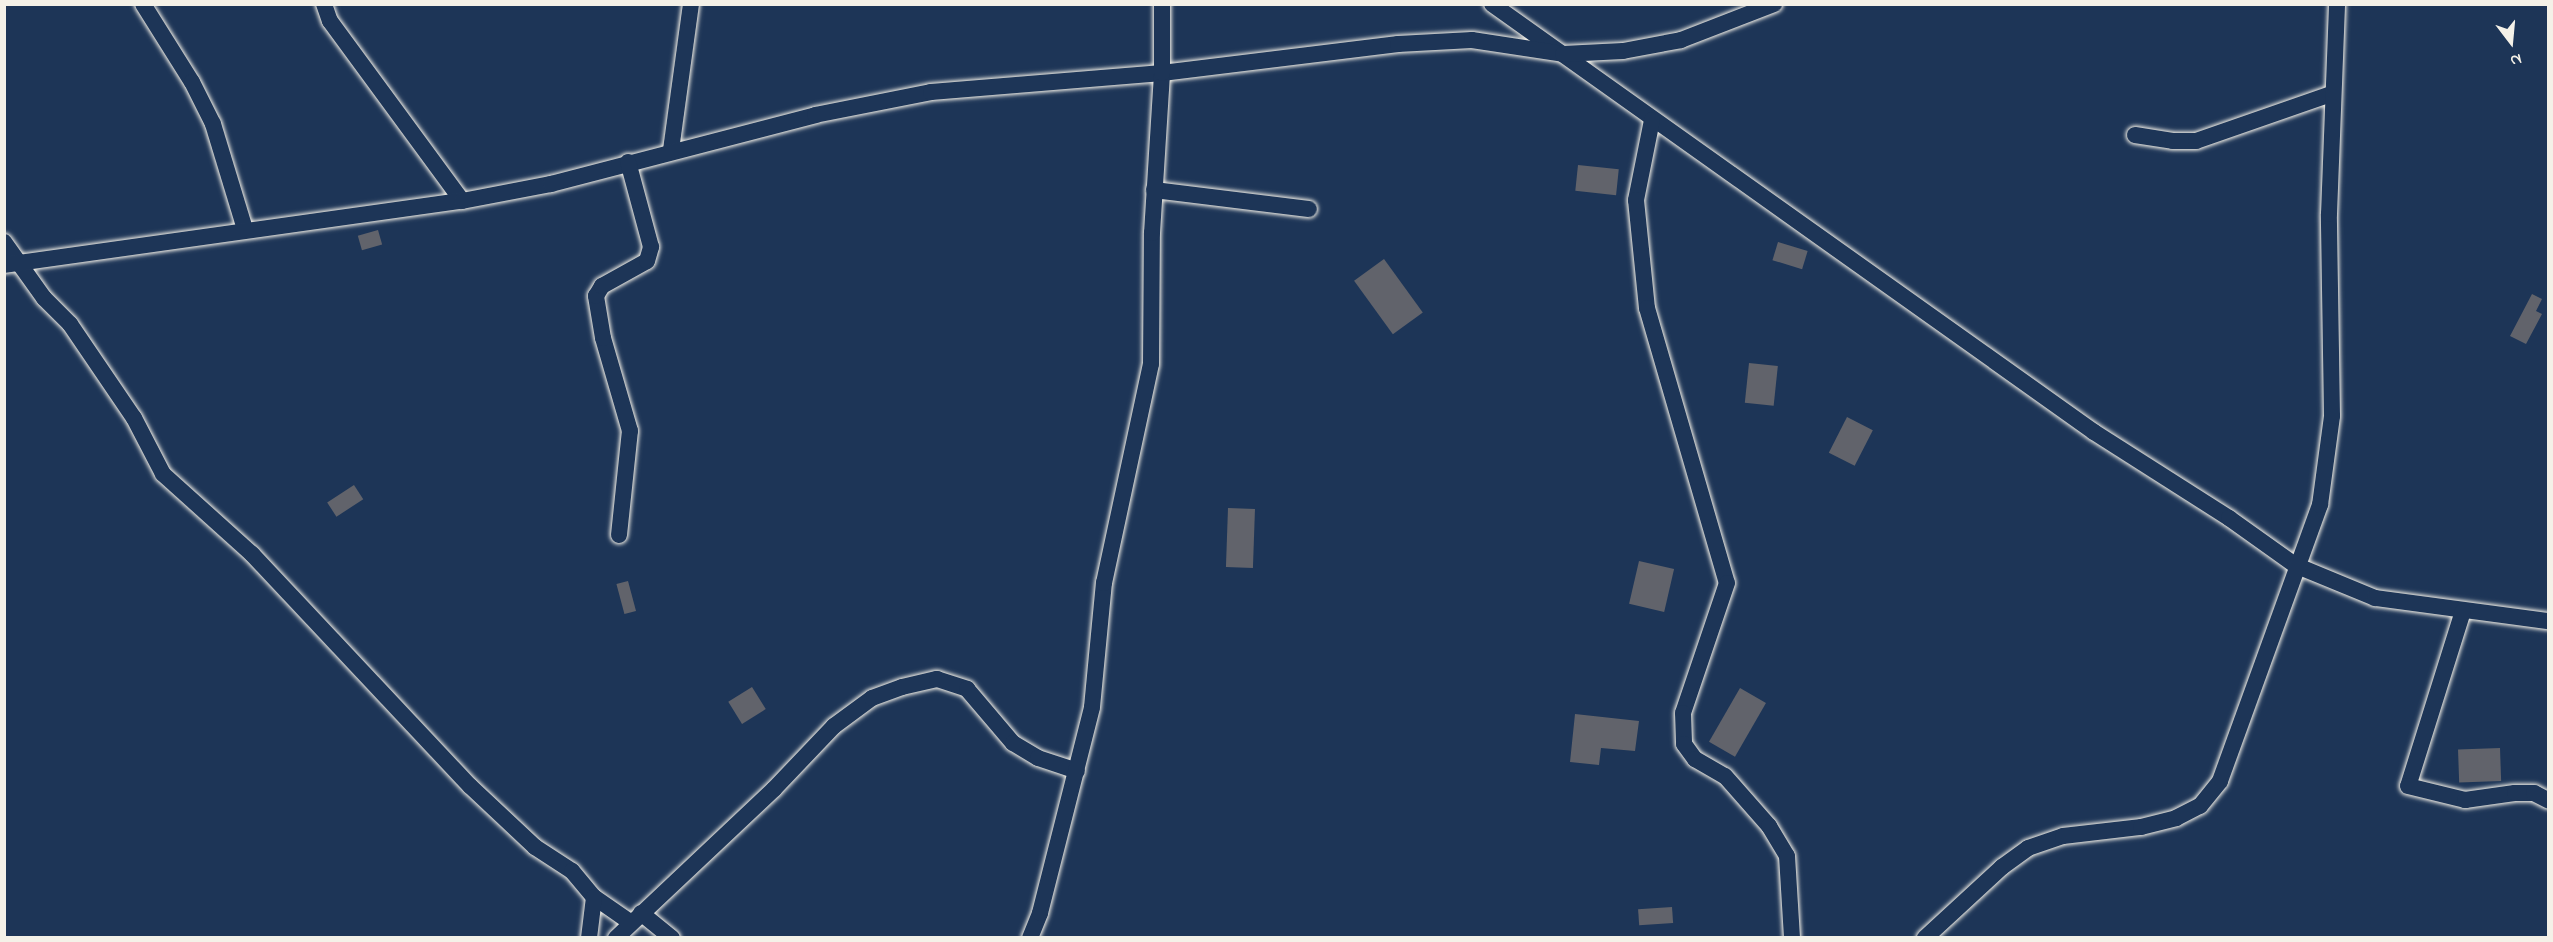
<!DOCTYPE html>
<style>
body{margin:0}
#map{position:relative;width:2553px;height:942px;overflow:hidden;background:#1d3557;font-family:"Indie Flower",sans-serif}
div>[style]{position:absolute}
.building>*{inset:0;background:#61636b;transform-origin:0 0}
.roads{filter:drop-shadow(0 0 2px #f4f1e8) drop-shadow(0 0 2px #f4f1e8)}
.street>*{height:16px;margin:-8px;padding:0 8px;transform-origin:8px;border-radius:8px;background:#1d3557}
span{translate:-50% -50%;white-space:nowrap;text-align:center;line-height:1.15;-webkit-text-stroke:5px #1d3557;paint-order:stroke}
.frame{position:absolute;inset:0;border:6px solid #f4f1e8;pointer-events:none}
.north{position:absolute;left:2481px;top:12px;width:60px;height:60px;-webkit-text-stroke:4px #1d3557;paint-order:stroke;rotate:164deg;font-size:16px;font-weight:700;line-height:24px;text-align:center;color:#f4f1e8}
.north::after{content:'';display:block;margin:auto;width:21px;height:27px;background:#f4f1e8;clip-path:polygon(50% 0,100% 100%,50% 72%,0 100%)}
</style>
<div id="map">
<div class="building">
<div style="left:1578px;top:165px;width:41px;height:26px;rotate:6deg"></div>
<div style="left:378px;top:230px;width:15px;height:21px;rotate:74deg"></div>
<div style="left:1778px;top:242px;width:31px;height:19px;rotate:17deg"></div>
<div style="left:1384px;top:259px;width:66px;height:37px;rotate:54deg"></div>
<div style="clip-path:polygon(2532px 294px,2542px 299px,2536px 311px,2542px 314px,2526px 344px,2510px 336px)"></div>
<div style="left:1749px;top:363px;width:29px;height:40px;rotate:6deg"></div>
<div style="left:1847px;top:417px;width:29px;height:40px;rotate:27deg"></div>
<div style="left:354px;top:485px;width:17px;height:32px;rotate:57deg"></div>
<div style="left:1228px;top:508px;width:27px;height:59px;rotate:2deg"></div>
<div style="left:1639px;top:561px;width:36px;height:44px;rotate:13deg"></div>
<div style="left:628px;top:581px;width:31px;height:12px;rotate:75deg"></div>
<div style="left:752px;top:687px;width:26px;height:28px;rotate:58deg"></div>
<div style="left:1740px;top:688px;width:30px;height:62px;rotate:30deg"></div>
<div style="clip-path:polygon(1575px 714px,1639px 721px,1635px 751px,1601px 748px,1599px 765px,1570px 762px)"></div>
<div style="left:2500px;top:748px;width:33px;height:42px;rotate:88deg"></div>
<div style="left:1672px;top:907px;width:16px;height:34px;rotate:86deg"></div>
</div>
<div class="roads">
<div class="street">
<div style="left:143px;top:4px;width:92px;rotate:57.9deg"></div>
<div style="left:192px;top:82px;width:47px;rotate:63.4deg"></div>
<div style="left:213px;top:124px;width:110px;rotate:73.1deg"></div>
<div style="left:324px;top:4px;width:18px;rotate:71deg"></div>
<div style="left:330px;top:21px;width:223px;rotate:53.7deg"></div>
<div style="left:1492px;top:4px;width:739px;rotate:35.41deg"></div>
<div style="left:2094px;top:432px;width:160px;rotate:32.5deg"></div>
<div style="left:2229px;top:518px;width:81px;rotate:35.5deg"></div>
<div style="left:2295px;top:565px;width:87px;rotate:22.4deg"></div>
<div style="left:2375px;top:598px;width:175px;rotate:7.6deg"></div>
<div style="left:1652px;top:120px;width:82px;rotate:101.3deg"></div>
<div style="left:1636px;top:200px;width:109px;rotate:84.2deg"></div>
<div style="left:1647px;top:308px;width:286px;rotate:73.8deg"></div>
<div style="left:1727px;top:583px;width:137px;rotate:108.7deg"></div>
<div style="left:1683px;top:713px;width:31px;rotate:88deg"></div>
<div style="left:1684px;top:744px;width:19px;rotate:54deg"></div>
<div style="left:1695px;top:759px;width:34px;rotate:30deg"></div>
<div style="left:1725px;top:776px;width:67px;rotate:48.7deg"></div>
<div style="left:1769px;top:826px;width:35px;rotate:59deg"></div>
<div style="left:1787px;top:856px;width:82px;rotate:86.5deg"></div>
<div style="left:2135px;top:135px;width:38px;rotate:9deg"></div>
<div style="left:2173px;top:141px;width:23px"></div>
<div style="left:2196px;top:141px;width:143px;rotate:-19.2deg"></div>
<div style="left:671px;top:150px;width:147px;rotate:-82.2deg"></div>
<div style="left:1154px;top:190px;width:156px;rotate:7deg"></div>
<div style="left:4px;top:242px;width:69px;rotate:54.5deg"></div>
<div style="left:44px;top:298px;width:37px;rotate:45deg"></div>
<div style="left:70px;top:324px;width:114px;rotate:55.8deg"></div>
<div style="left:134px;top:418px;width:63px;rotate:62.6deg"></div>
<div style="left:163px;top:474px;width:120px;rotate:42deg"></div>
<div style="left:252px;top:554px;width:318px;rotate:46.8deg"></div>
<div style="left:470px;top:786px;width:89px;rotate:43.2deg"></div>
<div style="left:535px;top:847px;width:44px;rotate:33deg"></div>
<div style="left:572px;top:871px;width:34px;rotate:50deg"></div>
<div style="left:594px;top:897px;width:44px;rotate:34.8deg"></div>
<div style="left:4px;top:265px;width:462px;rotate:-8deg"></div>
<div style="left:462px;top:201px;width:91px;rotate:-10.8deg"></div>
<div style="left:551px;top:184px;width:273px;rotate:-14.6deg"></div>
<div style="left:815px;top:115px;width:118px;rotate:-11.2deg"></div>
<div style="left:931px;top:92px;width:232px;rotate:-4.7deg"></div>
<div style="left:1162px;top:73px;width:238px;rotate:-7deg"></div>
<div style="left:1398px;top:44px;width:74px;rotate:-3.1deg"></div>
<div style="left:1472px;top:40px;width:92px;rotate:8.7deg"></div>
<div style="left:1563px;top:54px;width:60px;rotate:-2.9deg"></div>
<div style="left:1623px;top:51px;width:59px;rotate:-10.7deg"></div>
<div style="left:1681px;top:40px;width:100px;rotate:-21.2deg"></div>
<div style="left:619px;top:535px;width:105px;rotate:-84deg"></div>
<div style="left:630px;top:431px;width:97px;rotate:-106.2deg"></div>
<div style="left:603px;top:338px;width:43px;rotate:-99.5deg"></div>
<div style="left:596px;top:296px;width:12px;rotate:-59deg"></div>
<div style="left:602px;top:286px;width:51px;rotate:-29.1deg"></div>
<div style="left:647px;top:261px;width:15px;rotate:-74deg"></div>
<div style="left:651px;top:247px;width:88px;rotate:-105.1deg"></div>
<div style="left:2463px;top:611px;width:183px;rotate:107.4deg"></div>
<div style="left:2408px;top:786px;width:59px;rotate:13.8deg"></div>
<div style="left:2465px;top:800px;width:50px;rotate:-8deg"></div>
<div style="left:2515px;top:793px;width:19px"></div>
<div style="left:2534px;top:793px;width:16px;rotate:27deg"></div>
<div style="left:641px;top:913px;width:40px;rotate:39deg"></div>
<div style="left:589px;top:938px;width:41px;rotate:-83deg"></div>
<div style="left:616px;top:938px;width:217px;rotate:-43.3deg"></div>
<div style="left:774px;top:789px;width:87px;rotate:-46.4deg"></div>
<div style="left:834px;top:726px;width:47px;rotate:-36.4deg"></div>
<div style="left:872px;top:698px;width:32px;rotate:-20deg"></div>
<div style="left:902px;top:687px;width:36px;rotate:-13deg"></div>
<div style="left:937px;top:679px;width:32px;rotate:18deg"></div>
<div style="left:967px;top:689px;width:71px;rotate:49.6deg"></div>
<div style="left:1013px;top:743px;width:29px;rotate:31deg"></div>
<div style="left:1038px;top:758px;width:41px;rotate:18.4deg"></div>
<div style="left:1030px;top:938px;width:27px;rotate:-68deg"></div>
<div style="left:1040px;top:913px;width:212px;rotate:-75.8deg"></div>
<div style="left:1092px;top:707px;width:125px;rotate:-84.5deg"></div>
<div style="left:1104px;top:583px;width:224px;rotate:-77.9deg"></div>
<div style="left:1151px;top:364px;width:131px;rotate:-89.6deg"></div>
<div style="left:1152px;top:233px;width:160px;rotate:-86.4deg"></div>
<div style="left:1162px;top:73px;width:69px;rotate:-90deg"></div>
<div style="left:1925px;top:938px;width:105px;rotate:-42.7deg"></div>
<div style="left:2002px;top:867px;width:32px;rotate:-36deg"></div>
<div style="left:2028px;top:848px;width:37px;rotate:-19deg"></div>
<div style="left:2063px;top:836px;width:79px;rotate:-6.6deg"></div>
<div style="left:2141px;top:827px;width:36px;rotate:-14deg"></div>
<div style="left:2176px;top:818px;width:27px;rotate:-27deg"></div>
<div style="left:2200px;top:806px;width:32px;rotate:-51deg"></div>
<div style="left:2220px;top:781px;width:294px;rotate:-70.1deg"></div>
<div style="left:2320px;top:505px;width:90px;rotate:-82.3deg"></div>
<div style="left:2332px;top:416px;width:202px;rotate:-90.9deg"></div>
<div style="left:2329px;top:214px;width:210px;rotate:-87.8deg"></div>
</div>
</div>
<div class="frame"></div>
<div class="north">N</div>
</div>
